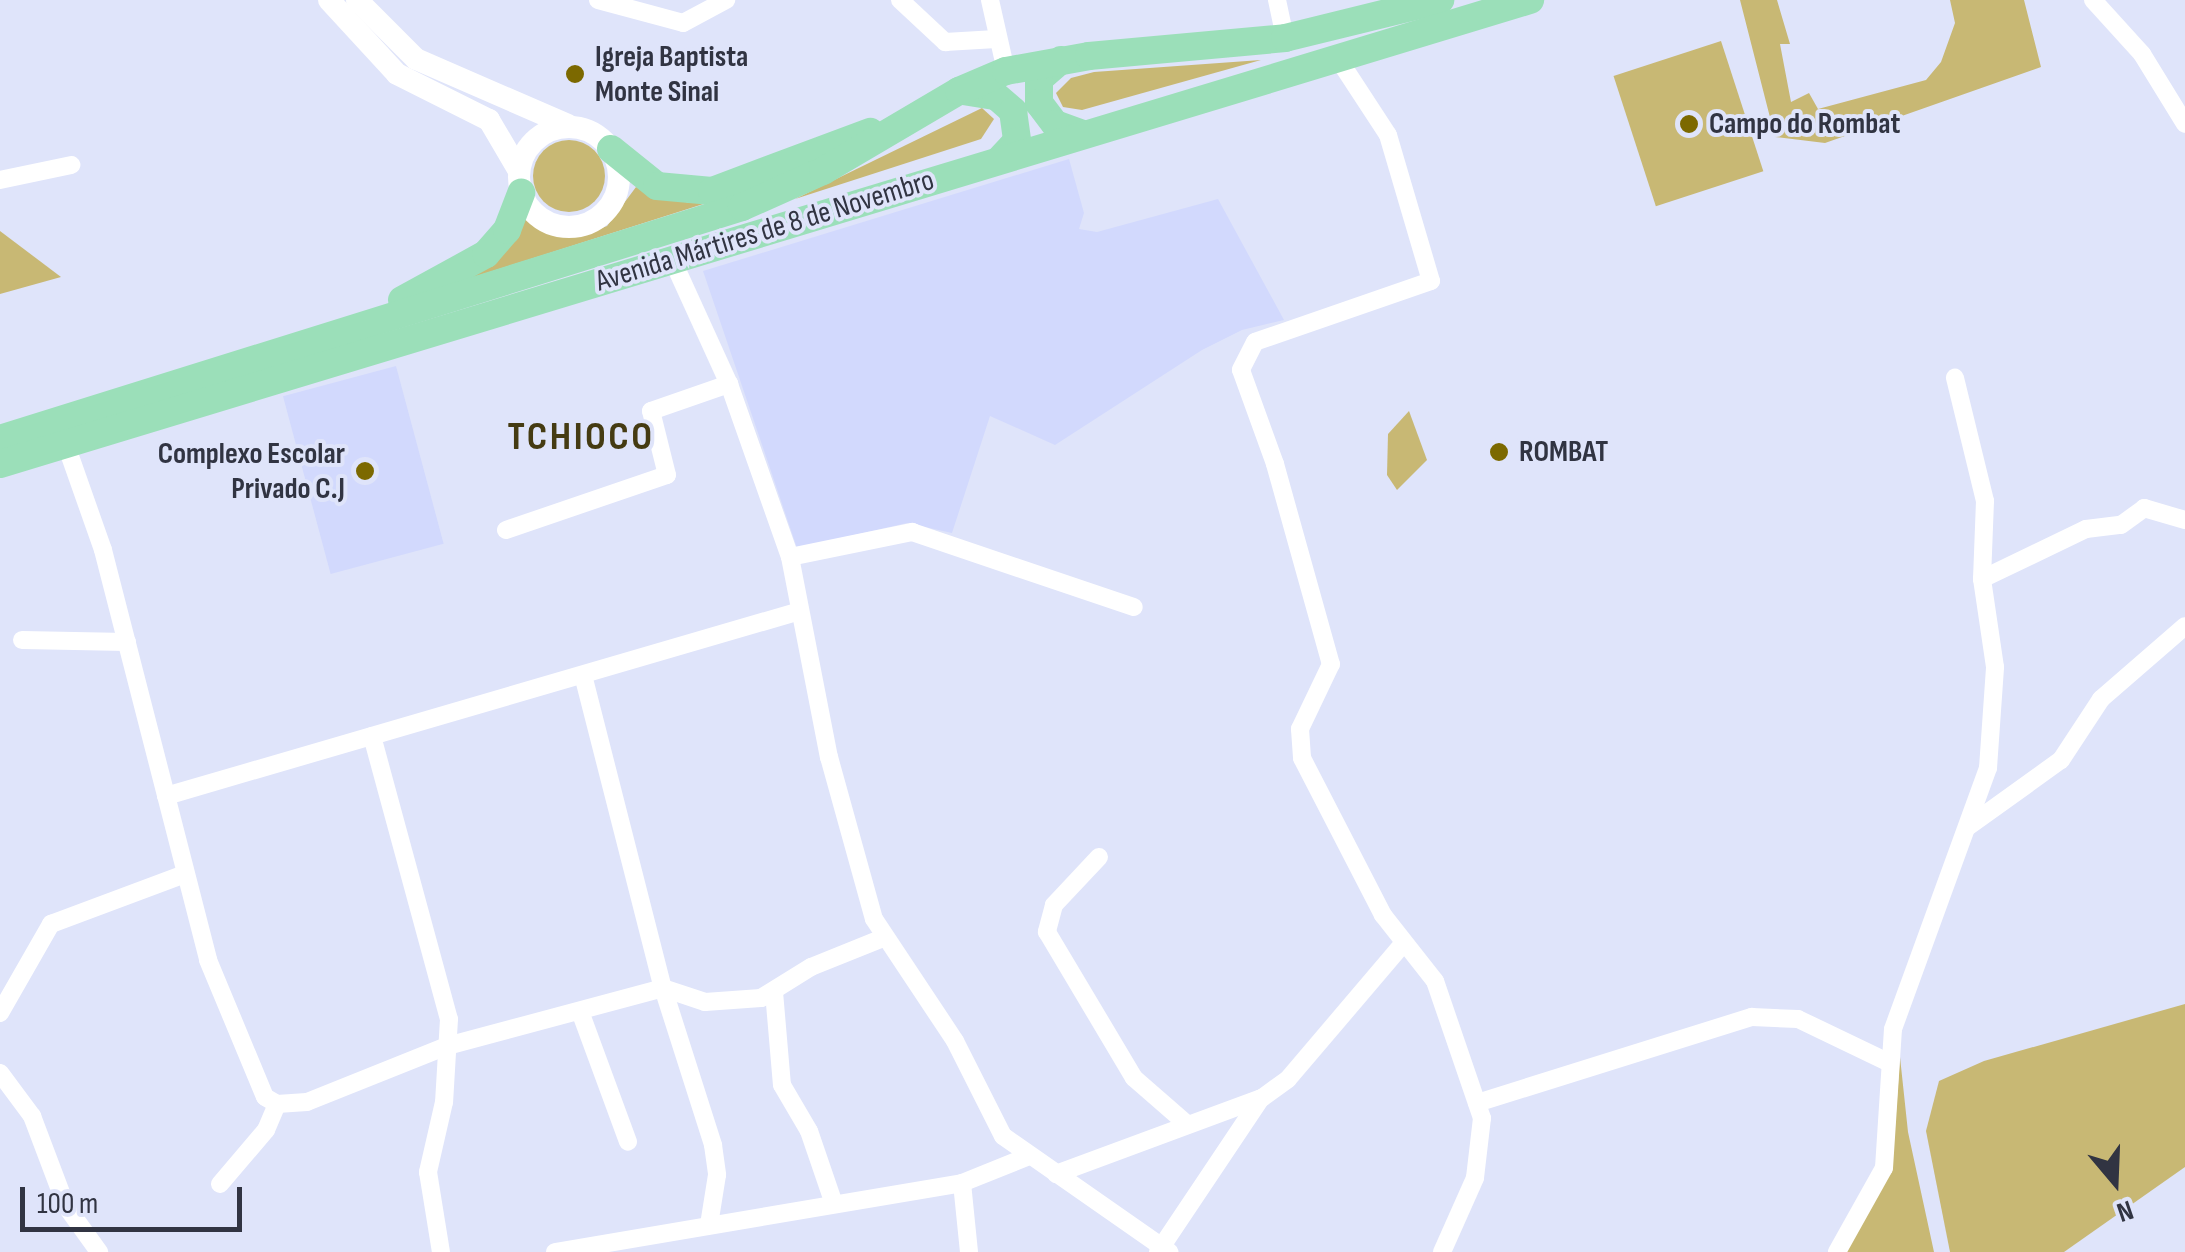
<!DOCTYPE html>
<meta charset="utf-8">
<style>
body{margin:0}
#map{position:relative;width:2185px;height:1252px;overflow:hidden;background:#dfe4fa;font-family:"Sofia Sans Condensed",sans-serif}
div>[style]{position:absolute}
.built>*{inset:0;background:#d2d9fd;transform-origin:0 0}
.green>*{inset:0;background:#c8b874;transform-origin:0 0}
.round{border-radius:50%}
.minor>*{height:18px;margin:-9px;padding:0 9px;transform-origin:9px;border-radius:9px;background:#fff}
.tertiary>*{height:22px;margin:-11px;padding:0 11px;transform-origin:11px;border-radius:11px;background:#fff}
.tertiary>.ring{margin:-11px;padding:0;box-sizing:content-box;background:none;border:22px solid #fff;border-radius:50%}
.primary>*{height:28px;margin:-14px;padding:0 14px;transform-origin:14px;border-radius:14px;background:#9bdfb9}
.dots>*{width:28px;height:28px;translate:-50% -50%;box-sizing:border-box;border:5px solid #dfe4fa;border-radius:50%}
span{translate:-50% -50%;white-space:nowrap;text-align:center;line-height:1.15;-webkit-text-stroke:8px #dfe4fa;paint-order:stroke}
.poi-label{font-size:30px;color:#313442;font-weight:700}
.left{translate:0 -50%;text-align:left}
.right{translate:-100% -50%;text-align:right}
.street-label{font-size:30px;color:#313442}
.district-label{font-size:40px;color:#453b12;font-weight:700;letter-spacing:2.5px}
.north{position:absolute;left:2065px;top:1132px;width:100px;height:100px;-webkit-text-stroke:8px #dfe4fa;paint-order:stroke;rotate:161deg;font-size:28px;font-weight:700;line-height:40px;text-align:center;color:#313442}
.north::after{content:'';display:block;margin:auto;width:35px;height:45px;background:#313442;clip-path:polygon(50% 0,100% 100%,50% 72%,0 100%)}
.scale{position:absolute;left:20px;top:1187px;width:222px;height:45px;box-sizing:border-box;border:5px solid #313442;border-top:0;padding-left:12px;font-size:30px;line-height:35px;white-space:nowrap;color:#313442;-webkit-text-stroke:8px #dfe4fa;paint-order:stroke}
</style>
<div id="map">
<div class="built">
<div style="clip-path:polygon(1069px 159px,1084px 213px,1079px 229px,1097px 232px,1218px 199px,1284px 320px,1242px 330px,1202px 350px,1055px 445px,990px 416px,952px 533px,907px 523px,797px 548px,703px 271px)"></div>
<div style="left:396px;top:366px;width:184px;height:117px;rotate:75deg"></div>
</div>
<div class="green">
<div style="clip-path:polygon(1740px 0,1777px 0,1790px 44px,1780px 44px,1791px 102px,1809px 93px,1818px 109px,1926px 80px,1941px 62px,1955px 23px,1950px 0,2024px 0,2041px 67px,1825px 143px,1775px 137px)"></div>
<div style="left:1721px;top:41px;width:137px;height:113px;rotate:72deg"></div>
<div style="clip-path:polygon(1261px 60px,1082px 110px,1063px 107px,1056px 93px,1071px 78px,1094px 72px)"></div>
<div style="clip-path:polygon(982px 108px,994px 119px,981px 139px,795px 199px)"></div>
<div class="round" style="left:533px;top:140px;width:72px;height:72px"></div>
<div style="clip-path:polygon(636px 187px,689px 203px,741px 192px,468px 279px,526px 217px,552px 234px,584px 235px,607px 226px)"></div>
<div style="clip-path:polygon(0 231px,61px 277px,0 294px)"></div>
<div style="clip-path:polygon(1409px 411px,1427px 460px,1397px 490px,1387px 475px,1388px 434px)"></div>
<div style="clip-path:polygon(2185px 1004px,2185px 1167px,2064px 1252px,1950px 1252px,1926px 1131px,1939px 1081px,1984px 1061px)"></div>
<div style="clip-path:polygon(1900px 1057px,1908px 1132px,1934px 1252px,1846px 1252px,1892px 1169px)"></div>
</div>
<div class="minor">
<div style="left:598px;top:0;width:88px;rotate:15.1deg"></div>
<div style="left:683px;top:23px;width:49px;rotate:-28.1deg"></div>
<div style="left:900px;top:0;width:62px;rotate:43deg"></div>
<div style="left:945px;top:42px;width:51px;rotate:-3.4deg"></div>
<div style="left:990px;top:0;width:73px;rotate:77.3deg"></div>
<div style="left:1277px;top:0;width:39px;rotate:78deg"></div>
<div style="left:2093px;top:0;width:73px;rotate:47.8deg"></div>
<div style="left:2142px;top:54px;width:82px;rotate:58.4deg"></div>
<div style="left:1337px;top:57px;width:93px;rotate:56.8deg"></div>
<div style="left:1388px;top:135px;width:152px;rotate:73.6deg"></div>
<div style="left:1431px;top:281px;width:186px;rotate:160.9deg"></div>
<div style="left:1255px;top:342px;width:31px;rotate:117deg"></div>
<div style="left:1241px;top:370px;width:100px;rotate:70.1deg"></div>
<div style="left:1275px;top:464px;width:208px;rotate:74.4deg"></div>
<div style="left:1331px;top:664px;width:72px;rotate:115.5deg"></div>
<div style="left:1300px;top:729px;width:29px;rotate:86deg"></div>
<div style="left:1302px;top:758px;width:177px;rotate:62.7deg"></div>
<div style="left:1383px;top:915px;width:84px;rotate:51.8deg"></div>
<div style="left:1435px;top:981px;width:145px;rotate:71.1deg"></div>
<div style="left:1482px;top:1118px;width:60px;rotate:96.7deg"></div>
<div style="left:1475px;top:1178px;width:81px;rotate:114deg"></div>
<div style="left:0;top:180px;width:73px;rotate:-11.9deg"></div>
<div style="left:672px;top:259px;width:137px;rotate:65.5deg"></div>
<div style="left:729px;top:384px;width:183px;rotate:70.6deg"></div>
<div style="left:790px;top:557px;width:204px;rotate:79deg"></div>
<div style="left:829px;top:757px;width:168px;rotate:74.5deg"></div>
<div style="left:874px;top:919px;width:146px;rotate:56.4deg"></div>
<div style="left:955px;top:1041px;width:106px;rotate:63.2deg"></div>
<div style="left:1003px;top:1136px;width:203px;rotate:34.9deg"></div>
<div style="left:65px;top:442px;width:114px;rotate:70.6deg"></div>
<div style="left:103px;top:550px;width:423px;rotate:75.6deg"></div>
<div style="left:208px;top:960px;width:148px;rotate:67.4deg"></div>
<div style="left:265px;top:1097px;width:14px;rotate:30deg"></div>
<div style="left:277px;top:1104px;width:30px;rotate:-4deg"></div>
<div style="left:307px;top:1102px;width:151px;rotate:-21.8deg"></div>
<div style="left:447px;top:1046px;width:224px;rotate:-15deg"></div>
<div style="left:663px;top:988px;width:44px;rotate:18.4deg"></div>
<div style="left:705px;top:1002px;width:56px;rotate:-4.1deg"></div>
<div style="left:761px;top:998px;width:59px;rotate:-31.8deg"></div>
<div style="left:811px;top:967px;width:78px;rotate:-21.9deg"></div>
<div style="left:506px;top:530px;width:170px;rotate:-18.9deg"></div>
<div style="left:667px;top:475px;width:66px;rotate:-104deg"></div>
<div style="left:651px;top:411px;width:83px;rotate:-19.1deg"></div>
<div style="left:790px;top:557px;width:125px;rotate:-11.6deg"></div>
<div style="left:912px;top:532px;width:234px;rotate:18.7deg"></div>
<div style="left:1982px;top:579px;width:115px;rotate:-25.7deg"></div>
<div style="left:2086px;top:529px;width:35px;rotate:-7deg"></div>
<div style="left:2121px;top:525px;width:29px;rotate:-36deg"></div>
<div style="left:2144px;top:508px;width:43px;rotate:16.3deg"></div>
<div style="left:22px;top:640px;width:105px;rotate:1.1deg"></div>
<div style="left:583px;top:675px;width:323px;rotate:75.7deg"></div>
<div style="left:663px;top:988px;width:165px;rotate:72.3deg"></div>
<div style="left:713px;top:1145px;width:30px;rotate:82deg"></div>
<div style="left:717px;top:1175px;width:51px;rotate:99.1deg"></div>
<div style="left:372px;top:736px;width:293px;rotate:74.8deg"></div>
<div style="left:449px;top:1019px;width:83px;rotate:93.4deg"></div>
<div style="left:444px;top:1102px;width:72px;rotate:102.9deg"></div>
<div style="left:428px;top:1172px;width:81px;rotate:80.8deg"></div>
<div style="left:166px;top:796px;width:660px;rotate:-16.27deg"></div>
<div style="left:1969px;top:826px;width:113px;rotate:-35.7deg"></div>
<div style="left:2061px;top:760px;width:73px;rotate:-56.7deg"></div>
<div style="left:2101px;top:699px;width:111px;rotate:-41deg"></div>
<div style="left:1099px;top:857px;width:66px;rotate:133.2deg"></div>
<div style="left:1054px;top:905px;width:28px;rotate:105deg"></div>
<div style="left:1047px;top:932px;width:170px;rotate:59.2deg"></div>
<div style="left:1134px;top:1078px;width:70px;rotate:41deg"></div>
<div style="left:774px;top:992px;width:93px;rotate:85.1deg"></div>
<div style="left:782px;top:1085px;width:53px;rotate:59.6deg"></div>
<div style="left:809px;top:1131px;width:74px;rotate:71.1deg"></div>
<div style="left:0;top:1013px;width:103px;rotate:-60.2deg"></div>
<div style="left:51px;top:924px;width:140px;rotate:-20.5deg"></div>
<div style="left:581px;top:1014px;width:136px;rotate:69.8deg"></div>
<div style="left:0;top:1073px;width:54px;rotate:53.3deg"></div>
<div style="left:32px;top:1116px;width:96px;rotate:69.3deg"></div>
<div style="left:66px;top:1206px;width:57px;rotate:54.3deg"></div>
<div style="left:1477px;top:1103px;width:288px;rotate:-17.4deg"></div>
<div style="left:1752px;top:1017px;width:46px;rotate:2.5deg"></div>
<div style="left:1798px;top:1019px;width:102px;rotate:25.6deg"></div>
<div style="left:1056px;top:1174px;width:220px;rotate:-20.3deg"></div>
<div style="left:1262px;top:1098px;width:32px;rotate:-36deg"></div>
<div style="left:1288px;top:1079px;width:177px;rotate:-49.6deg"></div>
<div style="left:962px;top:1183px;width:69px;rotate:84.2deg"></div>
<div style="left:220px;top:1184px;width:71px;rotate:-49.6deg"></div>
<div style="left:266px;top:1130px;width:28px;rotate:-67deg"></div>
<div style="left:555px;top:1252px;width:413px;rotate:-9.6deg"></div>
<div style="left:962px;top:1183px;width:72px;rotate:-21.9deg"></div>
<div style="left:1158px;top:1252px;width:185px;rotate:-56.2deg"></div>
<div style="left:1837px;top:1252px;width:96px;rotate:-60.8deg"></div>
<div style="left:1884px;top:1168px;width:139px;rotate:-86.3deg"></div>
<div style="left:1893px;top:1029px;width:278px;rotate:-70deg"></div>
<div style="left:1988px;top:768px;width:101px;rotate:-86deg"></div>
<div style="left:1995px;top:667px;width:89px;rotate:-98.4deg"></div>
<div style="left:1982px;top:579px;width:78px;rotate:-87.8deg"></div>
<div style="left:1985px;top:501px;width:127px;rotate:-103.7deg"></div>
</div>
<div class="tertiary">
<div style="left:329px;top:0;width:100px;rotate:47.4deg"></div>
<div style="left:397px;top:74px;width:103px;rotate:26.6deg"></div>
<div style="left:489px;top:120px;width:59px;rotate:59.5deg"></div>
<div style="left:357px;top:0;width:83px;rotate:45deg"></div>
<div style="left:416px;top:59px;width:166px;rotate:23.5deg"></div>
<div class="ring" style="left:519px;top:127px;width:78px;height:78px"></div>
</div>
<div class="primary">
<div style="left:1061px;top:60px;width:29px;rotate:139deg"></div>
<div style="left:1039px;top:79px;width:24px;rotate:90deg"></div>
<div style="left:1039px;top:103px;width:26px;rotate:53deg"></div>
<div style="left:1055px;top:124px;width:30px;rotate:20deg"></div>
<div style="left:963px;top:91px;width:33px;rotate:9deg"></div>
<div style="left:996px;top:96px;width:23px;rotate:41deg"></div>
<div style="left:1013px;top:111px;width:30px;rotate:82deg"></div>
<div style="left:1017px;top:141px;width:25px;rotate:133deg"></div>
<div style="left:611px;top:149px;width:59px;rotate:38.8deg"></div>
<div style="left:657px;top:186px;width:55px;rotate:5.2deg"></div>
<div style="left:712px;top:191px;width:169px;rotate:-20.5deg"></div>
<div style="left:402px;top:300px;width:96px;rotate:-28.7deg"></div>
<div style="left:486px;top:254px;width:32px;rotate:-49deg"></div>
<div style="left:507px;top:230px;width:40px;rotate:-69deg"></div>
<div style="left:0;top:439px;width:777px;rotate:-17.36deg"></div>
<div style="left:742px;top:207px;width:89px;rotate:-24deg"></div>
<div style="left:823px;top:171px;width:158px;rotate:-30.5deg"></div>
<div style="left:959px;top:91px;width:51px;rotate:-23.1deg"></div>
<div style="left:1006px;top:71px;width:84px;rotate:-10.2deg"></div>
<div style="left:1089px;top:56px;width:197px;rotate:-5.2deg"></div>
<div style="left:1285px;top:38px;width:160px;rotate:-13.8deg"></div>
<div style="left:0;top:464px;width:1599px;rotate:-16.87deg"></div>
</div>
<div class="dots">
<div style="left:575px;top:74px;background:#7c6900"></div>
<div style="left:1689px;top:124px;background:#7c6900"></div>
<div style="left:1499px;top:452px;background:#7c6900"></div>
<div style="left:365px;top:471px;background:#7c6900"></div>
</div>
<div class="poi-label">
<span class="left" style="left:595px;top:74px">Igreja Baptista<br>Monte Sinai</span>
<span class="left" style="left:1709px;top:124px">Campo do Rombat</span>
<span class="left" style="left:1519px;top:452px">ROMBAT</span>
<span class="right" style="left:345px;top:471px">Complexo Escolar<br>Privado C.J</span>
</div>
<div class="street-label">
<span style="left:765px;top:231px;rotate:-17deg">Avenida Mártires de 8 de Novembro</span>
</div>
<div class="district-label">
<span style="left:581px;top:437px">TCHIOCO</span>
</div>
<div class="north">N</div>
<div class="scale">100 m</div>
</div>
